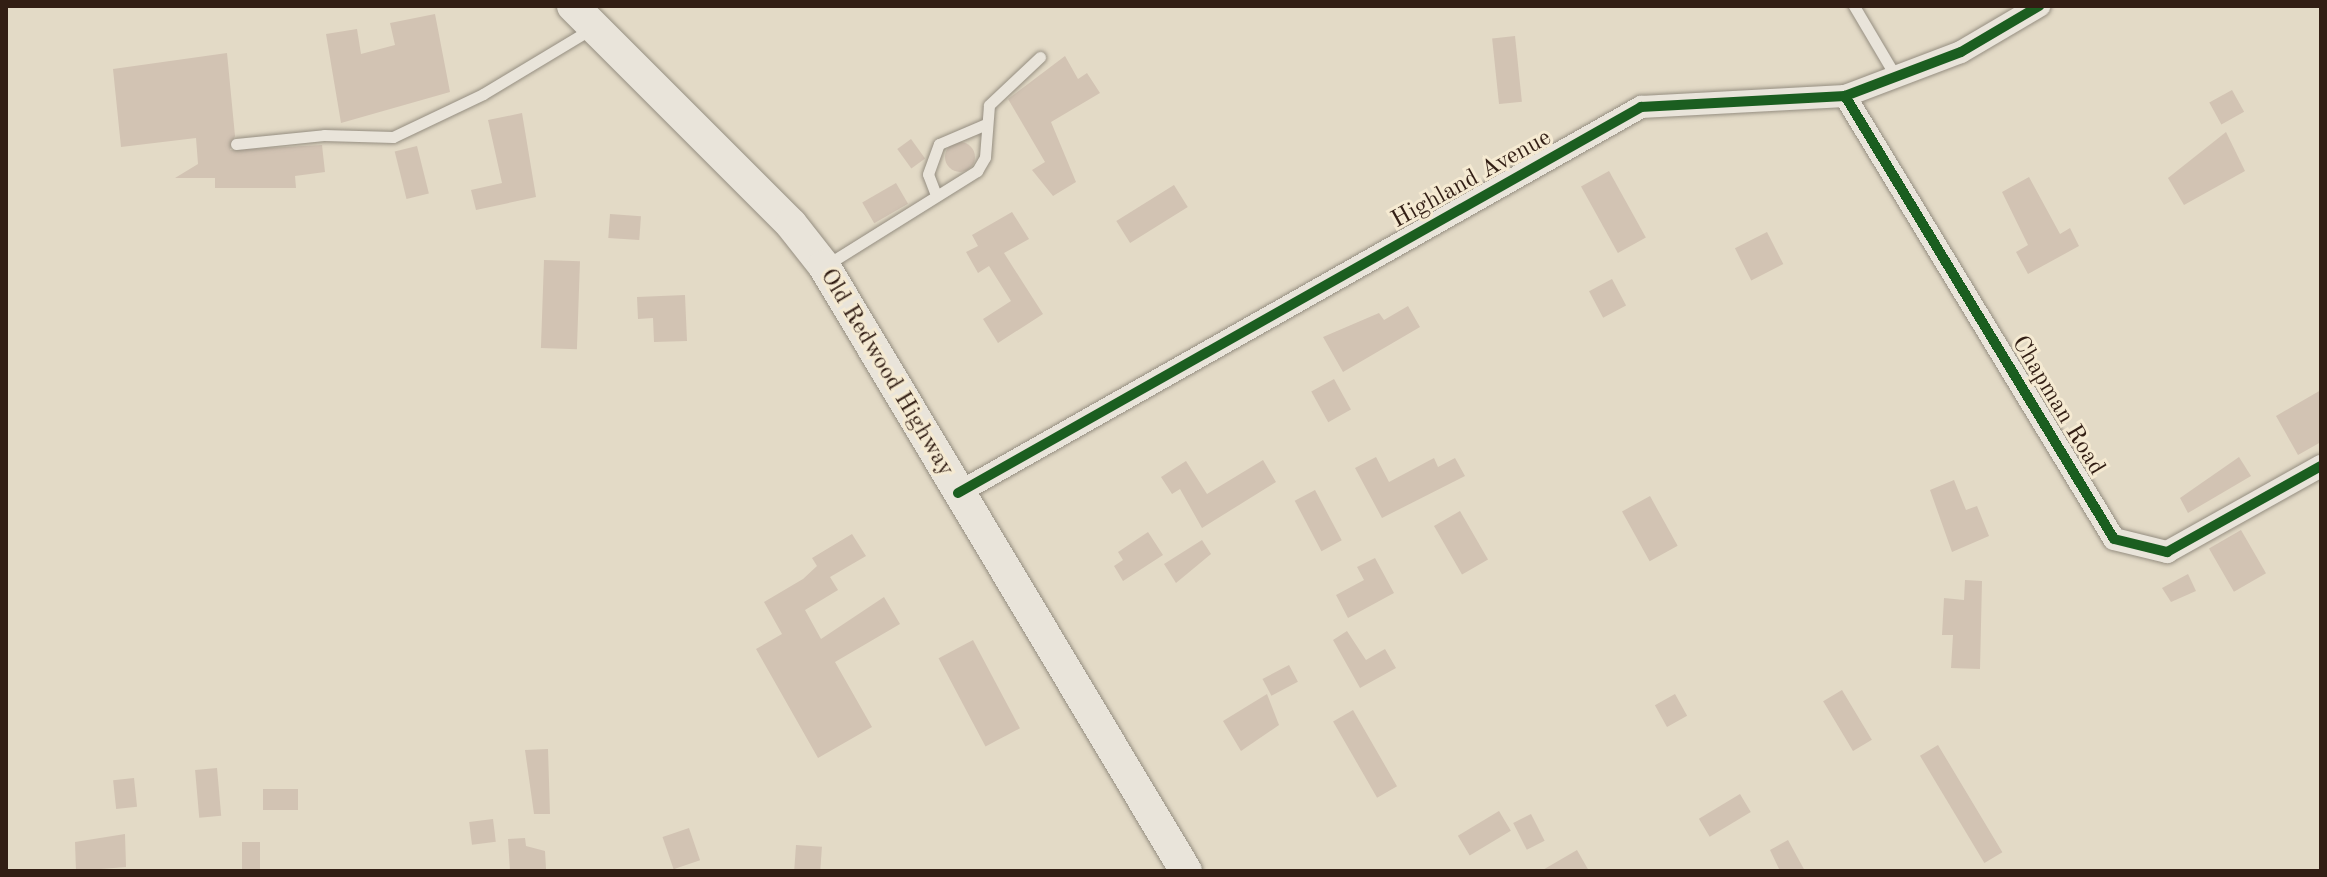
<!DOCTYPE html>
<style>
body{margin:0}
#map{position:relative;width:2327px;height:877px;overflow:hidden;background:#e3dac6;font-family:"Old Standard TT",serif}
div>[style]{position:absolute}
.building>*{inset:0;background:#d2c3b3;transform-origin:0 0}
.round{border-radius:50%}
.roads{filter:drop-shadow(0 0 2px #958e81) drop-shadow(0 0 2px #958e81)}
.service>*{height:11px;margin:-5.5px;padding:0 5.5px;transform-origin:5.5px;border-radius:5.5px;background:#e9e4da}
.minor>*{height:22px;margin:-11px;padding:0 11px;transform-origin:11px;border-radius:11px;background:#e9e4da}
.secondary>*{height:32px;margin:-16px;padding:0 16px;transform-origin:16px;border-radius:16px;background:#e9e4da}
.cycleway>*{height:10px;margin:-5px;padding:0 5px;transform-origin:5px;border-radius:5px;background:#1b5e20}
span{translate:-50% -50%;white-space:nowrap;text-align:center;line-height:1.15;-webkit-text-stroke:6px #f5ead2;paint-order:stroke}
.street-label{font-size:24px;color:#321e14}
.frame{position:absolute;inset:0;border:8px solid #321e14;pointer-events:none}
</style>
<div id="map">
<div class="building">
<div style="clip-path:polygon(435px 14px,450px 92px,341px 123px,326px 34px,357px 29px,361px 54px,395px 45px,390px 23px)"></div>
<div style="left:1515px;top:36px;width:66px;height:23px;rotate:84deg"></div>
<div style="clip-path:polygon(227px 53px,235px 136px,230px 150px,322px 145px,325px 172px,295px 176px,296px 188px,215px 188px,215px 178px,175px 178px,198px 164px,196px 138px,121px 147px,113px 69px)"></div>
<div style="clip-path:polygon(1065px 56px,1078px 79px,1087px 73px,1100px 93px,1051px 122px,1076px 182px,1053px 196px,1032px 170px,1045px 162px,1008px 99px)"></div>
<div style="left:2232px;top:90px;width:25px;height:26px;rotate:61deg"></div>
<div style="clip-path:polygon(522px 113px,536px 197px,476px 210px,471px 190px,502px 183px,488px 120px)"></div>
<div style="clip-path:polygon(2226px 132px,2245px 171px,2184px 205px,2168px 178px)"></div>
<div style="left:911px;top:139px;width:24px;height:17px;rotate:54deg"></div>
<div class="round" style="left:945px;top:142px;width:30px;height:30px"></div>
<div style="left:417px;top:146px;width:49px;height:23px;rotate:76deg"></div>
<div style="left:1609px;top:171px;width:76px;height:32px;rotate:61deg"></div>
<div style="clip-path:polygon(2029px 177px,2060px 234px,2070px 228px,2079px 246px,2028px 274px,2016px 252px,2028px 245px,2002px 192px)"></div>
<div style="left:896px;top:183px;width:24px;height:39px;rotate:60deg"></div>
<div style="left:1174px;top:185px;width:26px;height:68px;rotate:58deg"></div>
<div style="clip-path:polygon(1012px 212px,1029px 239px,1004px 253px,1043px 314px,998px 343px,983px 319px,1011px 301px,989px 266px,978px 273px,966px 252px,978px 246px,972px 235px)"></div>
<div style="left:610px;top:214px;width:31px;height:24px;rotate:4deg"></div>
<div style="left:1767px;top:232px;width:36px;height:36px;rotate:63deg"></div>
<div style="left:544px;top:260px;width:36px;height:88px;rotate:2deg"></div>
<div style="left:1612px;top:279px;width:30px;height:26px;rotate:62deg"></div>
<div style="clip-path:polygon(685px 295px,687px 341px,654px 342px,653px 318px,638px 319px,637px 297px)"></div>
<div style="clip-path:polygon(1408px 306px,1420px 327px,1343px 372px,1323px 337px,1379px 313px,1384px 320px)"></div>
<div style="left:1334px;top:379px;width:35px;height:26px;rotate:61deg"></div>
<div style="clip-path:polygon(2321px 390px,2321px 442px,2298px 455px,2276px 416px)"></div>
<div style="clip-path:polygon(1376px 457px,1389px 482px,1434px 458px,1438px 467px,1455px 458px,1465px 476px,1382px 518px,1355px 468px)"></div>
<div style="clip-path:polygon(2239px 457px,2251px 476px,2188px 513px,2180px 498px)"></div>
<div style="clip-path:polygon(1263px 460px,1276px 482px,1202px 528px,1180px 489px,1172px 494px,1161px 477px,1186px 461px,1207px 494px)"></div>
<div style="clip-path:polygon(1954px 480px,1966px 510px,1977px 506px,1989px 536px,1952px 552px,1930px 490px)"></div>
<div style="left:1315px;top:490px;width:57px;height:23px;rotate:62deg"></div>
<div style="left:1650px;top:496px;width:57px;height:32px;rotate:61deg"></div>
<div style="left:1460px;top:511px;width:56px;height:30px;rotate:60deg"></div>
<div style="left:2241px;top:530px;width:50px;height:37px;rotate:60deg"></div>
<div style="clip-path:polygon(1148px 532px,1163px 555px,1123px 581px,1114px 566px,1123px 560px,1118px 552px)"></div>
<div style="clip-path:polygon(852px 534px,866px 556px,830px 577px,838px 590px,805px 610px,821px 639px,884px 597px,900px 624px,835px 662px,872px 727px,818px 758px,756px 649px,782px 634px,764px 602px,803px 579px,817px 566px,812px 558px)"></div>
<div style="clip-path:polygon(1202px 540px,1211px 554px,1176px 583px,1164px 564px)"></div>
<div style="clip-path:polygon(1375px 558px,1394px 593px,1348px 618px,1336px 595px,1364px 580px,1357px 567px)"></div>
<div style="clip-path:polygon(2188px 574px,2196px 591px,2171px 602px,2162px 588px)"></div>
<div style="clip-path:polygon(1965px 580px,1982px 581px,1980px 669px,1951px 668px,1953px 635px,1942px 635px,1944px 598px,1964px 600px)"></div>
<div style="clip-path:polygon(1347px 631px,1366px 660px,1385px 649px,1396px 668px,1360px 688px,1333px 640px)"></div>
<div style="left:973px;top:640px;width:100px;height:39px;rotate:62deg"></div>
<div style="left:1289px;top:665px;width:19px;height:30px;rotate:62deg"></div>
<div style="left:1842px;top:690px;width:58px;height:22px;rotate:59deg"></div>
<div style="clip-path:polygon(1267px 694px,1279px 725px,1241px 751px,1223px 721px)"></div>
<div style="left:1675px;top:694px;width:25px;height:23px;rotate:61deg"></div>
<div style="left:1353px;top:710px;width:88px;height:23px;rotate:60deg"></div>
<div style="left:1938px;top:745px;width:125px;height:21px;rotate:59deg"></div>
<div style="clip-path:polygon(548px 749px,550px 814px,534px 814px,525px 750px)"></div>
<div style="left:217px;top:768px;width:48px;height:22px;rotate:85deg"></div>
<div style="left:134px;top:778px;width:29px;height:21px;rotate:84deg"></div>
<div style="left:263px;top:789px;width:35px;height:21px"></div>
<div style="left:1740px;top:794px;width:21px;height:48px;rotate:59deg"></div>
<div style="left:1499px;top:811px;width:23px;height:48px;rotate:59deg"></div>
<div style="left:1531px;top:814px;width:30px;height:20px;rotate:63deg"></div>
<div style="left:493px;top:819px;width:23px;height:24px;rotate:83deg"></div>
<div style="left:689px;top:828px;width:34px;height:28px;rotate:71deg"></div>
<div style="clip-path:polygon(125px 834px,126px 867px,76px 871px,75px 842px)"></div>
<div style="clip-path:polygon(525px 838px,526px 846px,545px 851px,546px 869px,510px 871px,508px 839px)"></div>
<div style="clip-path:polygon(1788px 840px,1805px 871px,1780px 871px,1770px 850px)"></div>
<div style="left:242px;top:842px;width:18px;height:29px"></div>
<div style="left:796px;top:845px;width:26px;height:26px;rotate:4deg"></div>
<div style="clip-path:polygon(1577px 850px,1589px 871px,1541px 871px)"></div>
</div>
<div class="roads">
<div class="service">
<div style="left:1854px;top:6px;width:82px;rotate:59.4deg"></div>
<div style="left:236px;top:144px;width:88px;rotate:-5.8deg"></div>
<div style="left:324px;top:135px;width:69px;rotate:1.7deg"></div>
<div style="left:393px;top:137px;width:100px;rotate:-25.5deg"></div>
<div style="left:483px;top:94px;width:128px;rotate:-31deg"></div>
<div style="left:936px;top:195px;width:22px;rotate:-111deg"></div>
<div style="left:928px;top:174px;width:32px;rotate:-70deg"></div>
<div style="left:939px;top:144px;width:49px;rotate:-22.9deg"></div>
<div style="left:828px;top:264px;width:176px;rotate:-32deg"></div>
<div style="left:977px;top:171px;width:16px;rotate:-60deg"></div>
<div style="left:985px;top:157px;width:52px;rotate:-85.6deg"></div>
<div style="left:989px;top:105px;width:70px;rotate:-43.3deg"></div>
</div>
<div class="minor">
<div style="left:1845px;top:96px;width:518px;rotate:58.73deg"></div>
<div style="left:2114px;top:539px;width:55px;rotate:13.8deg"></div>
<div style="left:2167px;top:552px;width:176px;rotate:-29.2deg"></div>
<div style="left:958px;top:493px;width:785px;rotate:-29.47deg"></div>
<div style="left:1641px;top:107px;width:204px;rotate:-3.1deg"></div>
<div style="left:1845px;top:96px;width:124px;rotate:-20.8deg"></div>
<div style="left:1961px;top:52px;width:91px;rotate:-30.5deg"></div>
</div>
<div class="secondary">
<div style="left:573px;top:6px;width:308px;rotate:45deg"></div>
<div style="left:791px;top:224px;width:53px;rotate:51.8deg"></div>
<div style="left:824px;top:266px;width:705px;rotate:59.11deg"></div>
</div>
</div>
<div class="cycleway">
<div style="left:1845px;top:96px;width:518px;rotate:58.73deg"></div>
<div style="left:2114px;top:539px;width:55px;rotate:13.8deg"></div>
<div style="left:2167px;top:552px;width:176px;rotate:-29.2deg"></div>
<div style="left:958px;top:493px;width:785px;rotate:-29.47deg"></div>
<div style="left:1641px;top:107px;width:204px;rotate:-3.1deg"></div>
<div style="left:1845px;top:96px;width:124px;rotate:-20.8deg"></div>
<div style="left:1961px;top:52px;width:91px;rotate:-30.5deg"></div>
</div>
<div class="street-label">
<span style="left:1472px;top:180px;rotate:-29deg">Highland Avenue</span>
<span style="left:886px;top:373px;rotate:59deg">Old Redwood Highway</span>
<span style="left:2057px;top:406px;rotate:59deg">Chapman Road</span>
</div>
<div class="frame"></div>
</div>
